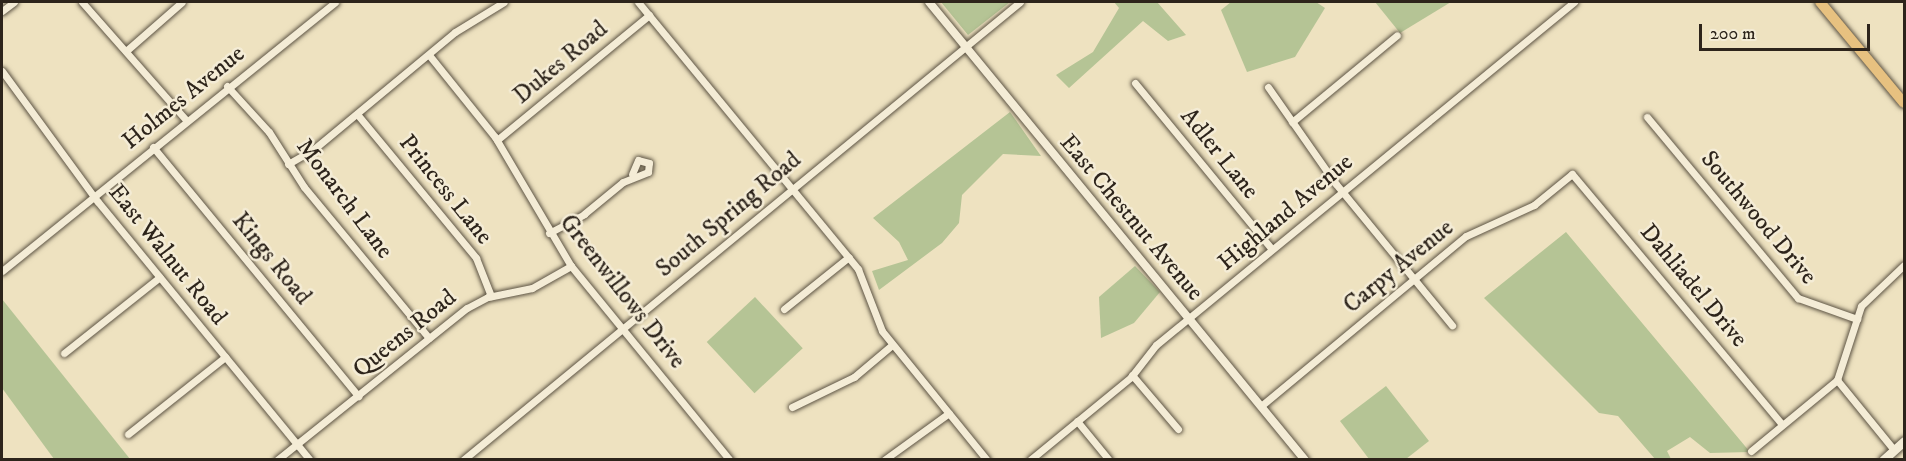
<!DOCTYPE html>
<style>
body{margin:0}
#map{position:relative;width:1906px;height:461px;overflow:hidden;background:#eee2c0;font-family:"IM FELL DW Pica",serif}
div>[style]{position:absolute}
.green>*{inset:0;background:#b5c495;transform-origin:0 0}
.roads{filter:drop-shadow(0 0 2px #5d5444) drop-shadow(0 0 2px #5d5444)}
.minor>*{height:7px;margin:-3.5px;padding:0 3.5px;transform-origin:3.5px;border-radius:3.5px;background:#f4ecd6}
.tertiary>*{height:8px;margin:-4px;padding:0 4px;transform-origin:4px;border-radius:4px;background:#f4ecd6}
.secondary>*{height:9px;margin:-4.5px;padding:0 4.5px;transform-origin:4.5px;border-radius:4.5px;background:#f4ecd6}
.primary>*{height:10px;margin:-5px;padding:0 5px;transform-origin:5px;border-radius:5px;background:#e7c180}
span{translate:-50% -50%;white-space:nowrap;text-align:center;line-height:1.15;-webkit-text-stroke:5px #f4ecd6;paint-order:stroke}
.street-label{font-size:24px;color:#2d241b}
.frame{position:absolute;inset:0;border:3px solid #2d241b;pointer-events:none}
.scale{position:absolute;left:1699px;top:24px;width:171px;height:27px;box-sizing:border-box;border:3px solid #2d241b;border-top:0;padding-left:8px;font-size:18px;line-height:21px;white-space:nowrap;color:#2d241b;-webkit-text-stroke:4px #f4ecd6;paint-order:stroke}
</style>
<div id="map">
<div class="green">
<div style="clip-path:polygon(941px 2px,1010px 2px,968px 35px)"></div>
<div style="clip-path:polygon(1114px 2px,1157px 2px,1186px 35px,1168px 41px,1143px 21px,1069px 88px,1056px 75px,1093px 52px,1119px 8px)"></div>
<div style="clip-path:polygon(1231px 2px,1316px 2px,1325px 8px,1295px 57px,1247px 72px,1221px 10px)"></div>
<div style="clip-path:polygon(1375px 2px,1451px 2px,1400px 33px)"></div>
<div style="clip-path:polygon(1010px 112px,1041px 156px,1003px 154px,962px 195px,959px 223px,942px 243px,879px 290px,872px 271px,908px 260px,899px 242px,873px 218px)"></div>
<div style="clip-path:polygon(1566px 232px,1750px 452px,1710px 453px,1690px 437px,1667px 451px,1671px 459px,1655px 459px,1618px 416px,1599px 413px,1484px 298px)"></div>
<div style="clip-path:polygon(1135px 266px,1160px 292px,1134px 323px,1101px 338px,1099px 297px)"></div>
<div style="left:755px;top:297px;width:70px;height:66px;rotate:47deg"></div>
<div style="clip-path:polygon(2px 299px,130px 459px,54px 459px,2px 388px)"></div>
<div style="clip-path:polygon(1386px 386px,1429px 441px,1406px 459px,1369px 459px,1340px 421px)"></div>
</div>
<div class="roads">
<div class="minor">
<div style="left:82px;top:2px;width:157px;rotate:48.6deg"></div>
<div style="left:638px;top:2px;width:346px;rotate:50.5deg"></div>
<div style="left:858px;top:269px;width:66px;rotate:68.8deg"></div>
<div style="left:882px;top:331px;width:166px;rotate:50.9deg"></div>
<div style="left:2px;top:11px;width:15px;rotate:-37deg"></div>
<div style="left:126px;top:51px;width:74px;rotate:-41.2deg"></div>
<div style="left:429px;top:55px;width:105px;rotate:51.2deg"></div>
<div style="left:495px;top:137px;width:150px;rotate:59.5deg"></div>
<div style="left:571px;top:266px;width:251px;rotate:50.7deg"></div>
<div style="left:2px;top:71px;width:162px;rotate:53.8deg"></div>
<div style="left:98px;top:202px;width:334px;rotate:50.6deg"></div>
<div style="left:1135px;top:83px;width:215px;rotate:50.5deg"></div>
<div style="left:227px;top:86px;width:62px;rotate:47.6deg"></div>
<div style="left:269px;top:132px;width:65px;rotate:57.5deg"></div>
<div style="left:304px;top:187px;width:196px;rotate:50.4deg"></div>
<div style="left:1268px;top:87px;width:118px;rotate:55deg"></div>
<div style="left:1336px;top:184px;width:183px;rotate:50.6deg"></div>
<div style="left:357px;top:114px;width:187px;rotate:50.4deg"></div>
<div style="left:476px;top:258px;width:41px;rotate:68.5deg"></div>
<div style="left:1647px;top:117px;width:236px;rotate:50.2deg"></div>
<div style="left:1798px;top:298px;width:63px;rotate:19.6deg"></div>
<div style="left:1292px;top:122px;width:136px;rotate:-39.6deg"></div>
<div style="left:497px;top:140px;width:197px;rotate:-39.4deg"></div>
<div style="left:153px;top:147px;width:323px;rotate:50.5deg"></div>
<div style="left:288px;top:164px;width:30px;rotate:-30deg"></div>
<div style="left:314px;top:149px;width:183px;rotate:-39.7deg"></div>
<div style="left:455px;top:32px;width:57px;rotate:-31.5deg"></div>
<div style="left:549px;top:233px;width:40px;rotate:-28deg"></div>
<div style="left:584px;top:214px;width:50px;rotate:-39.4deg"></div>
<div style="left:623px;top:182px;width:27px;rotate:-22deg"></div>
<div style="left:648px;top:172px;width:9px;rotate:-84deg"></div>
<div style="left:649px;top:163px;width:11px;rotate:-165deg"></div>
<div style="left:638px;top:160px;width:15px;rotate:113deg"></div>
<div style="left:2px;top:271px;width:428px;rotate:-38.9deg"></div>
<div style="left:784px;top:309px;width:83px;rotate:-38.7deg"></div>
<div style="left:64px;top:353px;width:122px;rotate:-38.4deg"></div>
<div style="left:1132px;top:375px;width:71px;rotate:49.6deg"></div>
<div style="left:1837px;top:380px;width:90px;rotate:50.8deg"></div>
<div style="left:1261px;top:406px;width:266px;rotate:-39.7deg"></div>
<div style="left:1466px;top:236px;width:75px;rotate:-24.5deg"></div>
<div style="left:1534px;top:205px;width:49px;rotate:-39.2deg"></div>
<div style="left:1572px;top:174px;width:326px;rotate:50deg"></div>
<div style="left:792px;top:407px;width:69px;rotate:-25.8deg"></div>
<div style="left:854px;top:377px;width:50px;rotate:-40.1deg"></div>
<div style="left:1077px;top:421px;width:50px;rotate:50.6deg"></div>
<div style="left:128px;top:434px;width:124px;rotate:-38.4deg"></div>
<div style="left:1751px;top:451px;width:112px;rotate:-39.5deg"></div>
<div style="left:1837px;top:380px;width:78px;rotate:-72deg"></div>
<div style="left:1861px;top:306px;width:59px;rotate:-43.6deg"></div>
<div style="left:277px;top:460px;width:243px;rotate:-38.7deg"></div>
<div style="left:467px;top:308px;width:24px;rotate:-28deg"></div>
<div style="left:488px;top:297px;width:45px;rotate:-11.6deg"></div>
<div style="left:532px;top:288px;width:45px;rotate:-29.4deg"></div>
<div style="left:463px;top:460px;width:721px;rotate:-39.43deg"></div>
<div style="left:884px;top:460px;width:80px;rotate:-35.9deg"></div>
<div style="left:1030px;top:460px;width:131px;rotate:-39.4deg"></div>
<div style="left:1131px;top:377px;width:41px;rotate:-52deg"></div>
<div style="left:1156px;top:345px;width:541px;rotate:-39.37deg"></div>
</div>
<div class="tertiary">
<div style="left:929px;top:2px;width:593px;rotate:50.62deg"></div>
</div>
<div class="secondary">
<div style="left:1883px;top:460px;width:28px;rotate:-42deg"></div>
</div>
<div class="primary">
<div style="left:1820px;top:2px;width:131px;rotate:50.3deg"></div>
</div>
</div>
<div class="street-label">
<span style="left:561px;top:63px;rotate:-40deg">Dukes Road</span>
<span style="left:184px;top:98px;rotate:-39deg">Holmes Avenue</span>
<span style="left:1219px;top:154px;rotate:51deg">Adler Lane</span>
<span style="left:445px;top:190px;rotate:51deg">Princess Lane</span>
<span style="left:344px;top:199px;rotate:53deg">Monarch Lane</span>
<span style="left:1286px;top:213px;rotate:-40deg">Highland Avenue</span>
<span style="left:729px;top:215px;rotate:-40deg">South Spring Road</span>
<span style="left:1131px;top:218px;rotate:50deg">East Chestnut Avenue</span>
<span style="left:1758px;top:218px;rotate:50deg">Southwood Drive</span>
<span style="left:167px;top:255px;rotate:51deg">East Walnut Road</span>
<span style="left:271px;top:259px;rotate:51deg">Kings Road</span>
<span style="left:1399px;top:267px;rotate:-39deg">Carpy Avenue</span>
<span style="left:1693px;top:286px;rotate:50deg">Dahliadel Drive</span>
<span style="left:622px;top:292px;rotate:52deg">Greenwillows Drive</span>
<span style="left:405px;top:334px;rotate:-39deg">Queens Road</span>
</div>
<div class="frame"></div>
<div class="scale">200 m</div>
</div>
